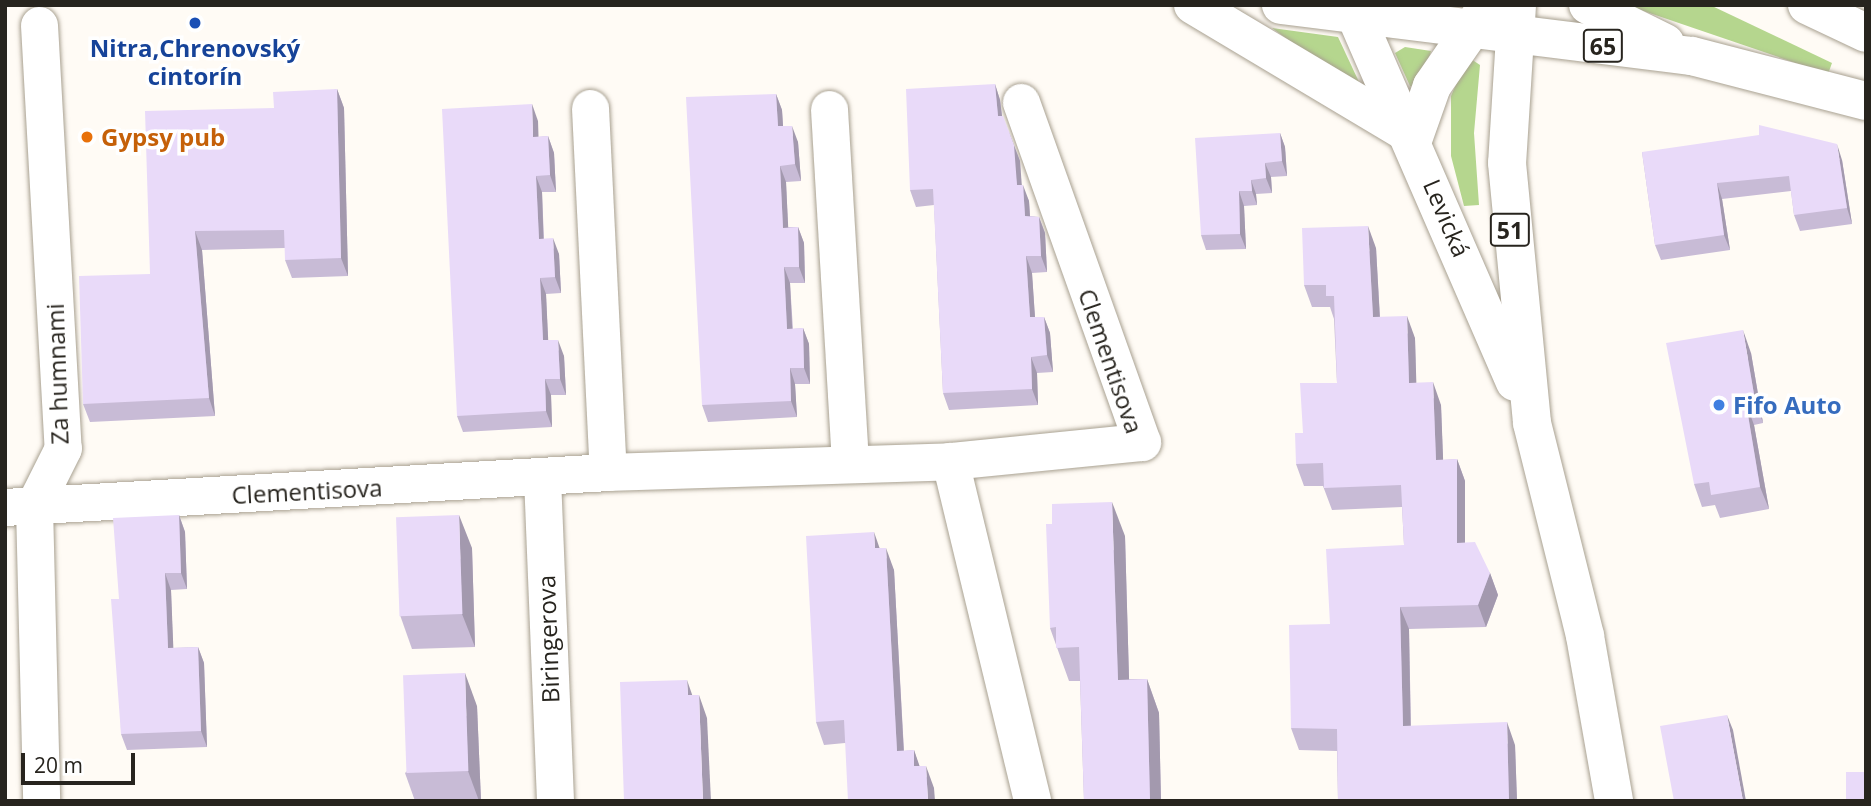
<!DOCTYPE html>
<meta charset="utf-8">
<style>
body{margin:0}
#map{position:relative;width:1871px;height:806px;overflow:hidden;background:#fffbf5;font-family:"Open Sans",sans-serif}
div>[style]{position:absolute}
.green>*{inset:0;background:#b5d68e}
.roads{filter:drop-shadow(0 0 2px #a9a191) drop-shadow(0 0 2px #a9a191)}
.street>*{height:37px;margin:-18.5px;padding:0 18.5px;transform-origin:18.5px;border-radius:18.5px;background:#fff}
.primary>*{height:38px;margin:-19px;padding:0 19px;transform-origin:19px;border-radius:19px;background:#fff}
.wall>*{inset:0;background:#c8bbd6}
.shaded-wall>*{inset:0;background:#a399ae}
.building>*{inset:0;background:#e9daf9;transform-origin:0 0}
.dots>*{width:19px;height:19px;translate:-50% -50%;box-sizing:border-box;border:4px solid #fff;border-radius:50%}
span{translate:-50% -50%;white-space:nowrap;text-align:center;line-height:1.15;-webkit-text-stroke:7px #fff;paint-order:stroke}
.shield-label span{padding:2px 5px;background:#fff;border:2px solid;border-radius:5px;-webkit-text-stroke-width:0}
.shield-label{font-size:23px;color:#27241e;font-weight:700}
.transit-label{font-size:24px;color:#164399;font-weight:700}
.food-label{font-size:24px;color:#c56008;font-weight:700}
.left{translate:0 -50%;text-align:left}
.street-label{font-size:24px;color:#27241e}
.shop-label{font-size:24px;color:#366cbe;font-weight:700}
.frame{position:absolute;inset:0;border:7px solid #27241e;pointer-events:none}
.scale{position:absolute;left:21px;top:753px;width:114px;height:32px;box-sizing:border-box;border:4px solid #27241e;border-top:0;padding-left:9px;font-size:21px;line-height:24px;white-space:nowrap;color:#27241e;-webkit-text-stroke:5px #fff;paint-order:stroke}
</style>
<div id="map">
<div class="green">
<div style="clip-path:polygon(1626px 5px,1710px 5px,1832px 63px,1828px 74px)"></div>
<div style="clip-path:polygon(1272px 28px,1338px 37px,1366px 97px)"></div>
<div style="clip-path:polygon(1405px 47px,1431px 51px,1420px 89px,1410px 86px,1395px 53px)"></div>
<div style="clip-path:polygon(1468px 57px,1480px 65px,1474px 133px,1479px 205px,1464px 206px,1451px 156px,1451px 96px)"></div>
</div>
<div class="roads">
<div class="street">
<div style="left:39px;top:25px;width:424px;rotate:86.8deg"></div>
<div style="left:63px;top:448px;width:65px;rotate:116.6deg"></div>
<div style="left:34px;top:506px;width:295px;rotate:88.6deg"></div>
<div style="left:590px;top:108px;width:364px;rotate:87.2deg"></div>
<div style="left:829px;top:109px;width:355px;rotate:86.6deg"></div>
<div style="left:950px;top:461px;width:193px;rotate:-5.7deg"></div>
<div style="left:1142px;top:442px;width:361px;rotate:-109.6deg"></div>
<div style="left:542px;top:477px;width:324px;rotate:87.7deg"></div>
<div style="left:5px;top:507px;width:604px;rotate:-3.32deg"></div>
<div style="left:608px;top:472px;width:342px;rotate:-1.8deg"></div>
<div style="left:950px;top:461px;width:350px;rotate:76.4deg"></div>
</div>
<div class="primary">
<div style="left:1193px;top:5px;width:257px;rotate:30.8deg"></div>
<div style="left:1281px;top:5px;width:414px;rotate:7.1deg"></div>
<div style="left:1692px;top:56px;width:180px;rotate:14.5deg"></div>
<div style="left:1351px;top:5px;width:411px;rotate:66.5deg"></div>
<div style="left:1517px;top:5px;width:158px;rotate:93.6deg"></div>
<div style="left:1507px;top:163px;width:261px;rotate:84.5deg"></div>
<div style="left:1532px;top:423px;width:219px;rotate:76deg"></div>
<div style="left:1585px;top:636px;width:168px;rotate:80deg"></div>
<div style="left:1588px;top:5px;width:86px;rotate:26.3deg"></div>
<div style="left:1807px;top:5px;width:65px;rotate:25.4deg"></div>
<div style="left:1414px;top:137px;width:54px;rotate:-70.6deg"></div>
<div style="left:1432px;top:86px;width:98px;rotate:-55.3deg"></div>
</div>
</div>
<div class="wall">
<div style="clip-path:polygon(995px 84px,1000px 100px,1002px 116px,1020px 161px,1021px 185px,1029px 201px,1030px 216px,1039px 217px,1045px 233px,1047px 272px,1032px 273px,1035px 317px,1044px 317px,1050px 333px,1053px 372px,1037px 373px,1038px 405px,949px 410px,943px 393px,934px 205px,916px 207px,910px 190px)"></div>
<div style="clip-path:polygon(337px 89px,344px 108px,348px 276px,292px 278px,285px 260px,285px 248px,202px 250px,215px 416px,90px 422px,83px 404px,150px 274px,274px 108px)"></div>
<div style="clip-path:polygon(776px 94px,782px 110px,783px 126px,798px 142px,801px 181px,786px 182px,788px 227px,798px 227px,804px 243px,805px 283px,790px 283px,793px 329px,803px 328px,809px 344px,810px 384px,795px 384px,797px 417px,708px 422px,702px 405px)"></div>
<div style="clip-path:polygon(538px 121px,538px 137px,548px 136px,554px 153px,556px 192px,542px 192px,544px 239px,559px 254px,561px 293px,546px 294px,548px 340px,564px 356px,566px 395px,551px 395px,552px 427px,463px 432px,457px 416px)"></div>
<div style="clip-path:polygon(1280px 133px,1285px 147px,1287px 176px,1271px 177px,1272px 193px,1256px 194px,1257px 205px,1244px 206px,1246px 249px,1206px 250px,1201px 235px)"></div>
<div style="clip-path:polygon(1642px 152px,1842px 160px,1852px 224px,1800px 231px,1794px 215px,1791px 191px,1722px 199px,1730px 250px,1661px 260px,1655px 245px)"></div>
<div style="clip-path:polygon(1376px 248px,1380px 317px,1415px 338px,1416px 383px,1441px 405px,1443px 460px,1457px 459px,1465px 481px,1465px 543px,1490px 573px,1498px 595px,1486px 627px,1409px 629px,1411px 726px,1515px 745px,1517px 801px,1338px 801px,1337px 751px,1299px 750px,1291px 728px,1330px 624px,1404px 545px,1402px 507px,1332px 510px,1323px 486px,1304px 486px,1296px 464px,1303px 433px,1337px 383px,1334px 319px,1330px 307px,1312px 307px,1304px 285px)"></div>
<div style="clip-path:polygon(1751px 353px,1763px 423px,1754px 425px,1769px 509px,1720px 518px,1715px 505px,1702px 507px,1694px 484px)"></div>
<div style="clip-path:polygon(179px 515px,185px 532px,187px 589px,171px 590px,173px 648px,198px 647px,204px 663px,207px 747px,127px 750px,121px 734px,119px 599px)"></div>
<div style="clip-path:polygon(1125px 536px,1129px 679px,1147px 679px,1159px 713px,1161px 801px,1084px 801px,1080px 681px,1069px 681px,1050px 628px)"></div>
<div style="clip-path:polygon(472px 548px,475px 647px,412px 649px,400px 615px)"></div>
<div style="clip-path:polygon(880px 548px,894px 570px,904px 751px,914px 750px,919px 766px,934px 788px,845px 743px,824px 745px,816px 722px)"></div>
<div style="clip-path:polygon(477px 706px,481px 801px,415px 801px,405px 773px)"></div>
</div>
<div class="shaded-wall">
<div style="clip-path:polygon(995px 84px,1000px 100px,1004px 132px,998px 116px)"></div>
<div style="clip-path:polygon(337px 89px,344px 108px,348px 276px,341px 258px)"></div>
<div style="clip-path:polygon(776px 94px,782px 110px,784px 143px,778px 126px)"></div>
<div style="clip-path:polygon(532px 104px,538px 121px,539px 153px,533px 137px)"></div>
<div style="clip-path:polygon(792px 126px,798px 142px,801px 181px,795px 164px)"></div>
<div style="clip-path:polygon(1009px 132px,1020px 161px,1023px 201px,1017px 185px)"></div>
<div style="clip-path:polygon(1280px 133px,1285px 147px,1287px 176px,1282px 161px)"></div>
<div style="clip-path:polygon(548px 136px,554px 153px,556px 192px,550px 175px)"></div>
<div style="clip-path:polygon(1837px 144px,1842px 160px,1852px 224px,1847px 208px)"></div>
<div style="clip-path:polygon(1265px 163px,1271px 177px,1272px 193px,1266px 178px)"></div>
<div style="clip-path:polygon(780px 166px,786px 182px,789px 244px,783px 228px)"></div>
<div style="clip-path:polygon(536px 176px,542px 192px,544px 255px,539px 239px)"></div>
<div style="clip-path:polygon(1251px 180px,1256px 194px,1257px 205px,1252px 191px)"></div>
<div style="clip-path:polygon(1717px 183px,1722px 199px,1730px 250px,1724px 235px)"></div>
<div style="clip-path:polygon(1023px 185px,1029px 201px,1031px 233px,1025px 216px)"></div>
<div style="clip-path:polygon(1239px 191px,1244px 206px,1246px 249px,1240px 234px)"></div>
<div style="clip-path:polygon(1039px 217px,1045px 233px,1047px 272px,1041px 256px)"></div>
<div style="clip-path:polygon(1368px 226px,1376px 248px,1381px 339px,1373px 317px)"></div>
<div style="clip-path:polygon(798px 227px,804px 243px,805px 283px,799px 267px)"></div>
<div style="clip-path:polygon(195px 231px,202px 250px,215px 416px,209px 398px)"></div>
<div style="clip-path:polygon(553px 238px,559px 254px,561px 293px,555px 277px)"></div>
<div style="clip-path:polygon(1026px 256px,1032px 273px,1036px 333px,1030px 317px)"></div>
<div style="clip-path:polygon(784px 267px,790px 283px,793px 346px,787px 329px)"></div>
<div style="clip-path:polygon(540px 278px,546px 294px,549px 357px,543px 340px)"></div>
<div style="clip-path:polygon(1407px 316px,1415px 338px,1417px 405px,1409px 383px)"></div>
<div style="clip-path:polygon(1044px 317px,1050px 333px,1053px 372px,1047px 355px)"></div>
<div style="clip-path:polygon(803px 328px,809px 344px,810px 384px,804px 368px)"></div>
<div style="clip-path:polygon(1743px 330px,1751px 353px,1763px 423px,1755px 400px)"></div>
<div style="clip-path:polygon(558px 340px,564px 356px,566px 395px,560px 379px)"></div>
<div style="clip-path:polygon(1031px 357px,1037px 373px,1038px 405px,1032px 389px)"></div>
<div style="clip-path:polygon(790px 368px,795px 384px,797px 417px,791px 401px)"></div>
<div style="clip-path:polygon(545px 379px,551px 395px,552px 427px,546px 411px)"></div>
<div style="clip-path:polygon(1433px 382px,1441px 405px,1444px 483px,1436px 460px)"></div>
<div style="clip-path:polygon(1746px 403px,1754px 425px,1769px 509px,1760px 487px)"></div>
<div style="clip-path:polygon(1457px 459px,1465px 481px,1465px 566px,1457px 543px)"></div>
<div style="clip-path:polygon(1112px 502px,1125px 536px,1130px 713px,1118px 680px)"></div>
<div style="clip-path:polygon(179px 515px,185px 532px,187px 589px,181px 573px)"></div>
<div style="clip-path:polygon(459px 515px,472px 548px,475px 647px,462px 614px)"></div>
<div style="clip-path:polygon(874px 532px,882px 555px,875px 548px)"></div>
<div style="clip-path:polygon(886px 548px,894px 570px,905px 774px,897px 751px)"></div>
<div style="clip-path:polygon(165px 573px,171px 590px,174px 664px,168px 648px)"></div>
<div style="clip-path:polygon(1490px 573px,1498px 595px,1486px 627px,1478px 605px)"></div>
<div style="clip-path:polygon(1400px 607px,1409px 629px,1411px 749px,1403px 726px)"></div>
<div style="clip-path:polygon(198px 647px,204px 663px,207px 747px,201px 731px)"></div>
<div style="clip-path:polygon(465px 673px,477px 706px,481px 801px,479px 801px,468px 771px)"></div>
<div style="clip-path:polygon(1147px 679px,1159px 713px,1161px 801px,1150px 801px)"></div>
<div style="clip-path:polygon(687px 680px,695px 703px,688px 695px)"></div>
<div style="clip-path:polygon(699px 695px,707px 718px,711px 801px,703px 801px)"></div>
<div style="clip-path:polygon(1727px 715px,1733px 730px,1746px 801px,1743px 801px)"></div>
<div style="clip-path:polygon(1507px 722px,1515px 745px,1517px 801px,1509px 801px)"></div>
<div style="clip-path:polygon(914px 750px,922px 773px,914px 766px)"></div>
<div style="clip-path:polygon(926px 766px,934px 788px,935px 801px,928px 801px)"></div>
</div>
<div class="building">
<div style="clip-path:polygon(995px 84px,998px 116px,1003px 116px,1014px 145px,1017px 185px,1023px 185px,1025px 216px,1039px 217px,1041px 256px,1026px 256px,1030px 317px,1044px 317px,1047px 355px,1031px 357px,1032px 389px,943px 393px,933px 189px,910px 190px,906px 89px)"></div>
<div style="clip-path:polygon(337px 89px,341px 258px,285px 260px,284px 230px,195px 231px,209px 398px,83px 404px,79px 276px,150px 274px,145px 111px,274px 108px,273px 92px)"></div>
<div style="clip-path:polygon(776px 94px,778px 126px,792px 126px,795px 164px,780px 166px,783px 228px,798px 227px,799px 267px,784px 267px,787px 329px,803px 328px,804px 368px,790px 368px,791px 401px,702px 405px,686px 97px)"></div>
<div style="clip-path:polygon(532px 104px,533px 137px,548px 136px,550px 175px,536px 176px,539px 239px,553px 238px,555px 277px,540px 278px,543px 340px,558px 340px,560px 379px,545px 379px,546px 411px,457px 416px,442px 109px)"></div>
<div style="clip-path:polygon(1759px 125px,1837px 144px,1847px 208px,1794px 215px,1789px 176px,1717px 183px,1724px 235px,1655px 245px,1642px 152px,1759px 135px)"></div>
<div style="clip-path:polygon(1280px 133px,1282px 161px,1265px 163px,1266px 178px,1251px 180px,1252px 191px,1239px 191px,1240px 234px,1201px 235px,1195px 138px)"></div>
<div style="clip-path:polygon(1368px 226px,1373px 317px,1407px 316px,1409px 383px,1433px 382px,1436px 460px,1457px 459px,1457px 543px,1475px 542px,1490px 573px,1478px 605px,1400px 607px,1403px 726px,1507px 722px,1509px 801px,1338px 801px,1337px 729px,1291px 728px,1289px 625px,1330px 624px,1326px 549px,1404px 545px,1401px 485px,1324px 488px,1323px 463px,1296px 464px,1295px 433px,1303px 433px,1300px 383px,1337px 383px,1334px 296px,1326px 296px,1326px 285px,1304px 285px,1302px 228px)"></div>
<div style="clip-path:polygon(1743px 330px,1755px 400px,1746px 403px,1760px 487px,1711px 495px,1709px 482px,1694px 484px,1666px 343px)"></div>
<div style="clip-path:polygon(1112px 502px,1118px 680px,1147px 679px,1150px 801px,1084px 801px,1079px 647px,1056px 648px,1056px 627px,1050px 628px,1046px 524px,1052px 524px,1052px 504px)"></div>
<div style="clip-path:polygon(179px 515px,181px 573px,165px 573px,168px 648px,198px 647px,201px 731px,121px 734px,111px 599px,119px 599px,113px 518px)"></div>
<div style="left:459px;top:515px;width:99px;height:63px;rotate:88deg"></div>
<div style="clip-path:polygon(874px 532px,875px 548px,886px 548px,897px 751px,914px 750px,914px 766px,926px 766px,928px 801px,848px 801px,844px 720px,816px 722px,806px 536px)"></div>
<div style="left:465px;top:673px;width:98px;height:62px;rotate:88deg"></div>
<div style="clip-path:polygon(687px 680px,688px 695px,699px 695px,703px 801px,624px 801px,620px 682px)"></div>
<div style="clip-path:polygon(1727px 715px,1743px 801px,1674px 801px,1660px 726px)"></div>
<div style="left:1846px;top:772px;width:20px;height:29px"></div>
</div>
<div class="dots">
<div style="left:195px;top:23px;background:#1a4fb4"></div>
<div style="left:87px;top:137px;background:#e8710a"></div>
<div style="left:1719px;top:405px;background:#3f7fe0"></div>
</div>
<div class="shield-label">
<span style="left:1603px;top:46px">65</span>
<span style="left:1510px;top:230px">51</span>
</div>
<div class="transit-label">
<span style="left:195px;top:62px">Nitra,Chrenovský<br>cintorín</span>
</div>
<div class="food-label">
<span class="left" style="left:101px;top:137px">Gypsy pub</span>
</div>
<div class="street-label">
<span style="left:1447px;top:218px;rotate:67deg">Levická</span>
<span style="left:1111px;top:361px;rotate:71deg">Clementisova</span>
<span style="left:57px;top:374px;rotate:-92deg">Za humnami</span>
<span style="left:307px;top:491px;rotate:-3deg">Clementisova</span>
<span style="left:548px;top:639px;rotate:-92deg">Biringerova</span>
</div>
<div class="shop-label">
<span class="left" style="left:1733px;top:405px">Fifo Auto</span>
</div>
<div class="frame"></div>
<div class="scale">20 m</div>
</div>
